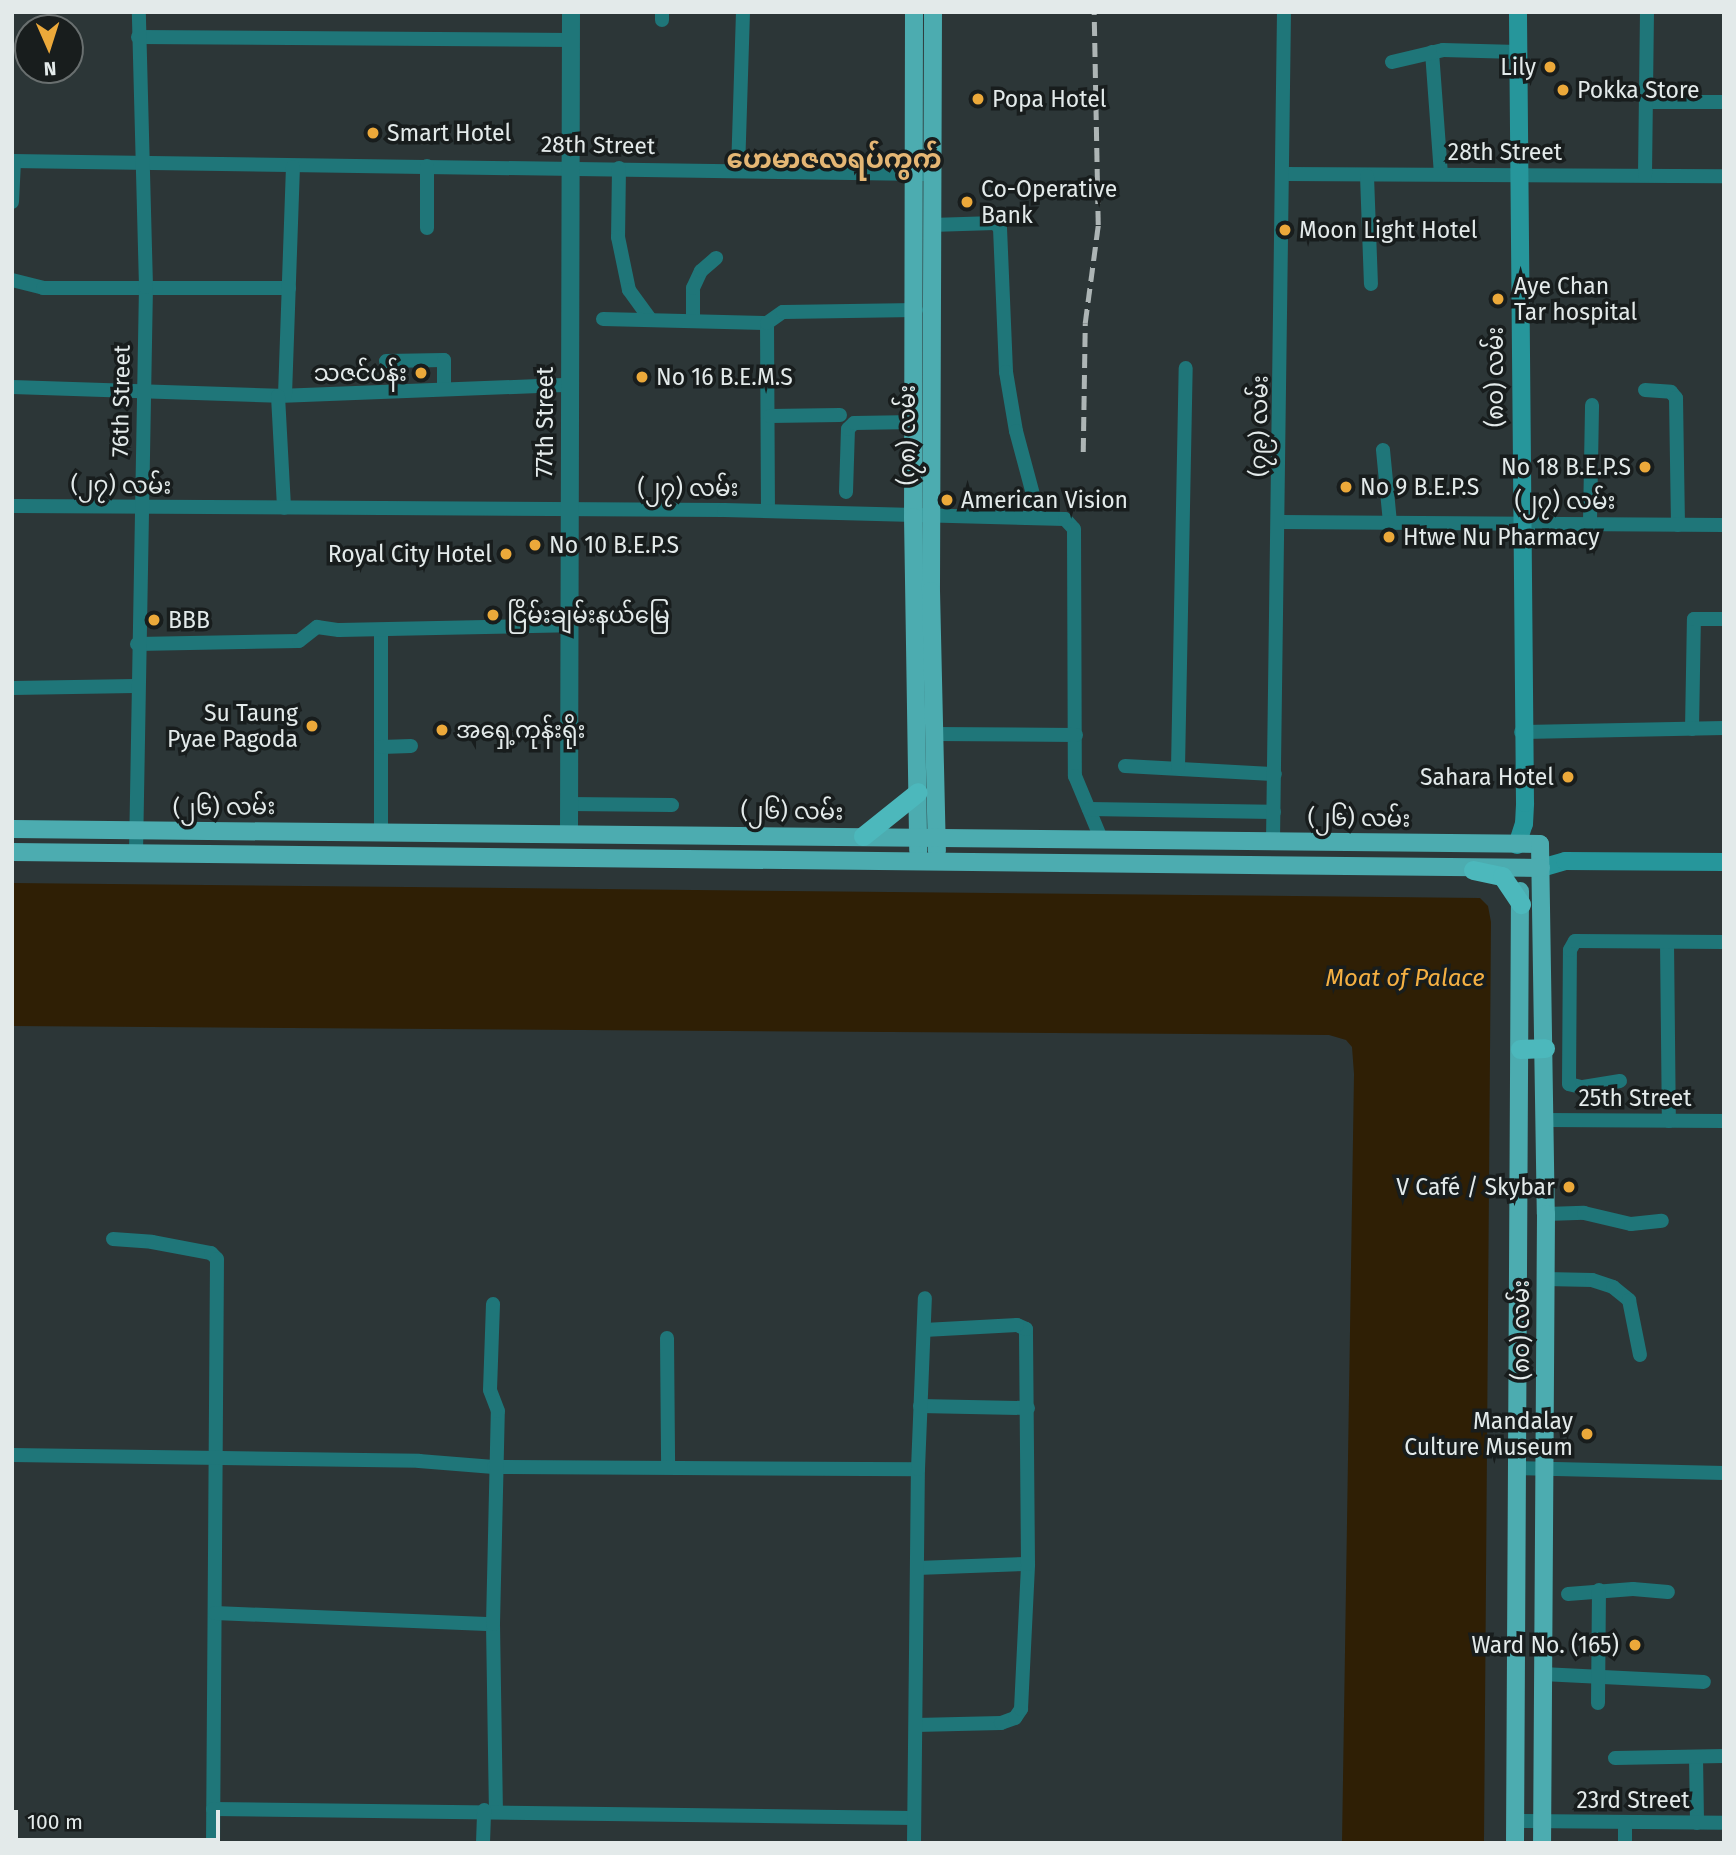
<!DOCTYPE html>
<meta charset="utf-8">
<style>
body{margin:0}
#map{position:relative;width:1736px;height:1855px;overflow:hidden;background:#2c3637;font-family:"Fira Sans","Noto Sans Myanmar",sans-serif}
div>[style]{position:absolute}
.water>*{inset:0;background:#2f1f05}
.minor>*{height:14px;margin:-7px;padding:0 7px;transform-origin:7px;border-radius:7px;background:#1f7679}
.tertiary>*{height:18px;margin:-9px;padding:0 9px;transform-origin:9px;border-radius:9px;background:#1f7679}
.secondary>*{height:18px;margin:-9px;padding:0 9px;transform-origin:9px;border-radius:9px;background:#26969b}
.primary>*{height:18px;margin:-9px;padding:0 9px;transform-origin:9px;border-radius:9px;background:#4cacb0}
.trunk>*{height:19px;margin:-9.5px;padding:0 9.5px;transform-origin:9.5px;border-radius:9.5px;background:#4cb8bc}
.rail>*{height:4.5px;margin-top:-2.25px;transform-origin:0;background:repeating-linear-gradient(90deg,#adb5b5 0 14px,transparent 0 21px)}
.dots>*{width:19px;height:19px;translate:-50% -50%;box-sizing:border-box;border:4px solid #181d1d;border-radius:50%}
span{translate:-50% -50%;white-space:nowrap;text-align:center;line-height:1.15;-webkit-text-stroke:7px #181d1d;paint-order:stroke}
.poi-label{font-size:23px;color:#e3eaea}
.right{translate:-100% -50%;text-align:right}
.left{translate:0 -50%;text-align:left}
.street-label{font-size:23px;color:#e3eaea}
.water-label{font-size:24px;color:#f5b042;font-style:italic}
.quarter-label{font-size:26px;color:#e5b674;font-weight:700}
.frame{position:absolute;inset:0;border:14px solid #e3eaea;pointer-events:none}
.north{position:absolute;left:14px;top:14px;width:70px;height:70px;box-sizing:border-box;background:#181d1d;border:2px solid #696f6f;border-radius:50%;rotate:177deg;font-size:19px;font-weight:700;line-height:28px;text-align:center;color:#e3eaea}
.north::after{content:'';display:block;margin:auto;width:24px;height:32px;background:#eca93a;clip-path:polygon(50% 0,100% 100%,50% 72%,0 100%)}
.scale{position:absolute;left:14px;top:1810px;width:206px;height:32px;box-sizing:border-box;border:4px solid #e3eaea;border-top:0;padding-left:9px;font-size:21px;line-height:24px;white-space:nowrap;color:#e3eaea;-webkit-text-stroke:5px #181d1d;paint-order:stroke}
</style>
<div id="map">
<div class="water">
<div style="clip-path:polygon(12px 883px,1480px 898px,1488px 906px,1491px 922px,1484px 1843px,1342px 1843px,1354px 1074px,1352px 1047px,1346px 1040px,1329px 1035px,12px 1026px)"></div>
</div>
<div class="minor">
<div style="left:662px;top:12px;width:8px;rotate:90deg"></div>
<div style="left:138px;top:37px;width:433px;rotate:0.4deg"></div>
<div style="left:1432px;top:52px;width:122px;rotate:85.8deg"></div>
<div style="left:1392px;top:62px;width:52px;rotate:-13.2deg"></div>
<div style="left:1443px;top:50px;width:75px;rotate:1.5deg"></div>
<div style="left:1646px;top:102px;width:78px"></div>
<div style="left:12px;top:161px;width:911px;rotate:0.82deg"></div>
<div style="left:619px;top:168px;width:69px;rotate:90.8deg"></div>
<div style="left:618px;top:237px;width:54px;rotate:78.3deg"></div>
<div style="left:629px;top:290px;width:36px;rotate:54deg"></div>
<div style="left:738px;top:171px;width:159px;rotate:-88.2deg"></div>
<div style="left:1285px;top:174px;width:439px;rotate:0.3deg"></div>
<div style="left:1645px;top:175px;width:163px;rotate:-89.3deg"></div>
<div style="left:1367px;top:176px;width:108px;rotate:87.9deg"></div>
<div style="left:12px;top:202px;width:41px;rotate:-87.2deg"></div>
<div style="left:931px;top:225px;width:64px;rotate:-1.8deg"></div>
<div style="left:995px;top:223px;width:7px;rotate:45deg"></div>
<div style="left:1000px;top:228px;width:144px;rotate:87.6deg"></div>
<div style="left:1006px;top:372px;width:60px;rotate:80.4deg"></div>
<div style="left:1016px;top:431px;width:89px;rotate:75deg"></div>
<div style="left:427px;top:228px;width:62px;rotate:-90deg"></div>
<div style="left:12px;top:280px;width:32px;rotate:14deg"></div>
<div style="left:43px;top:288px;width:246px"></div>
<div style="left:693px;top:318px;width:30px;rotate:-90deg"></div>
<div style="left:693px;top:288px;width:19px;rotate:-65deg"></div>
<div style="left:701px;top:271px;width:20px;rotate:-41deg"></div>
<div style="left:603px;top:319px;width:164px;rotate:1.4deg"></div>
<div style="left:767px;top:323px;width:188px;rotate:89.7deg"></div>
<div style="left:767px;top:323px;width:19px;rotate:-35deg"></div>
<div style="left:783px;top:312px;width:133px;rotate:-0.9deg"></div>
<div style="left:386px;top:361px;width:58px;rotate:-1deg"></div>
<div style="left:444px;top:360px;width:29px;rotate:90deg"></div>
<div style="left:12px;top:387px;width:266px;rotate:1.9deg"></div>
<div style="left:278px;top:396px;width:292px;rotate:-2.2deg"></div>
<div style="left:1645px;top:390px;width:26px;rotate:4deg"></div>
<div style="left:1671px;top:392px;width:8px;rotate:50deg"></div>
<div style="left:1676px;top:398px;width:127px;rotate:89.1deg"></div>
<div style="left:285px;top:395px;width:228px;rotate:-88deg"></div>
<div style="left:278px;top:396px;width:112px;rotate:86.9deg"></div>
<div style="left:770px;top:416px;width:70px;rotate:-0.8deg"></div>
<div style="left:1383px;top:450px;width:73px;rotate:84.5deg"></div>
<div style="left:846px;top:492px;width:63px;rotate:-88.2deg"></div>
<div style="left:848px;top:429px;width:8px;rotate:-45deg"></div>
<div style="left:854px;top:423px;width:61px;rotate:-0.9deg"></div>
<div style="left:12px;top:506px;width:712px;rotate:0.32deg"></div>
<div style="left:724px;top:510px;width:341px;rotate:1.5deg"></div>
<div style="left:1065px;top:519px;width:13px;rotate:48deg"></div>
<div style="left:1074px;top:529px;width:247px;rotate:89.8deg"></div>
<div style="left:1075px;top:776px;width:70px;rotate:67.4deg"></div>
<div style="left:1281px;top:522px;width:443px;rotate:0.4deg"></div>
<div style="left:1590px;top:522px;width:117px;rotate:-89deg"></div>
<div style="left:381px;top:630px;width:200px;rotate:90deg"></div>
<div style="left:137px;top:644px;width:162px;rotate:-1.1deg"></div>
<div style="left:299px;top:641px;width:23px;rotate:-38deg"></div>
<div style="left:317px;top:627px;width:22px;rotate:8deg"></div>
<div style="left:339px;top:630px;width:230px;rotate:-1.2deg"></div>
<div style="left:12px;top:688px;width:123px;rotate:-0.9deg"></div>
<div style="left:1692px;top:729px;width:110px;rotate:-89deg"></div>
<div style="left:1694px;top:619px;width:30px"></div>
<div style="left:1521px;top:732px;width:203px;rotate:-1.1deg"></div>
<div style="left:934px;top:734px;width:142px;rotate:0.4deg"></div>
<div style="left:381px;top:747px;width:30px;rotate:-2deg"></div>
<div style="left:1125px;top:766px;width:150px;rotate:3.1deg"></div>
<div style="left:1178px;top:768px;width:400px;rotate:-88.9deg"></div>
<div style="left:569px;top:804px;width:103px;rotate:0.6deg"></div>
<div style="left:1089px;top:809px;width:185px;rotate:0.9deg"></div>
<div style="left:1273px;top:841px;width:829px;rotate:-89.24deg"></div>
<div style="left:136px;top:853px;width:566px;rotate:-88.99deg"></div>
<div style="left:146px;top:287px;width:275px;rotate:-91.5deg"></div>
<div style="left:1667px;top:942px;width:179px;rotate:89.4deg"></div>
<div style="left:1620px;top:1081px;width:39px;rotate:171deg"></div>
<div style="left:1581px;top:1087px;width:12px;rotate:-166deg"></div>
<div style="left:1569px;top:1084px;width:134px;rotate:-89.6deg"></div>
<div style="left:1570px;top:950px;width:10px;rotate:-61deg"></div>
<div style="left:1575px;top:941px;width:149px;rotate:0.4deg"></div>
<div style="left:1546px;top:1120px;width:178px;rotate:0.3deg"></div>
<div style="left:1546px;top:1214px;width:38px;rotate:-2deg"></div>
<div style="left:1584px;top:1213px;width:48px;rotate:13.2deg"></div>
<div style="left:1631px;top:1224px;width:31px;rotate:-6deg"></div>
<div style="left:113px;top:1239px;width:39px;rotate:4deg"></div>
<div style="left:152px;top:1242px;width:60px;rotate:10.6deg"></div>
<div style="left:211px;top:1253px;width:8px;rotate:45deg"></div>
<div style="left:217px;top:1259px;width:584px;rotate:90.39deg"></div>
<div style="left:1546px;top:1279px;width:46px;rotate:1.2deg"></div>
<div style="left:1592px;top:1280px;width:22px;rotate:18deg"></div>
<div style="left:1613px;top:1287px;width:21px;rotate:39deg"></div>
<div style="left:1629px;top:1300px;width:56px;rotate:78.7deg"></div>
<div style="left:667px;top:1338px;width:127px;rotate:89.5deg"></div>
<div style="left:920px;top:1406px;width:108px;rotate:1.1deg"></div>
<div style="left:12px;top:1455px;width:407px;rotate:0.8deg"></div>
<div style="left:419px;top:1461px;width:75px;rotate:4.6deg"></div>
<div style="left:494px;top:1467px;width:424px;rotate:0.3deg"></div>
<div style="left:1517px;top:1468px;width:207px;rotate:1.4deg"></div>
<div style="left:917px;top:1568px;width:111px;rotate:-2.1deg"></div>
<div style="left:1568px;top:1594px;width:65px;rotate:-4.4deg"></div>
<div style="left:1633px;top:1589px;width:35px;rotate:5deg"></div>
<div style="left:215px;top:1613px;width:278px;rotate:2.3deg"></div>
<div style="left:493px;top:1624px;width:186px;rotate:89.1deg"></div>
<div style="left:493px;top:1624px;width:213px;rotate:-88.7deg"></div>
<div style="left:498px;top:1411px;width:22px;rotate:-111deg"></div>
<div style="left:490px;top:1390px;width:86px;rotate:-88deg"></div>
<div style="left:1542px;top:1674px;width:162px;rotate:2.8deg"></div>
<div style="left:1598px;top:1703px;width:113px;rotate:-89.5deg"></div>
<div style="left:916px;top:1725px;width:85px;rotate:-1.3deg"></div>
<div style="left:1001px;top:1723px;width:15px;rotate:-20deg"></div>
<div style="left:1015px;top:1718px;width:11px;rotate:-56deg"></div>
<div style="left:1021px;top:1709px;width:145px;rotate:-87.2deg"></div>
<div style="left:1028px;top:1564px;width:235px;rotate:-90.5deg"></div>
<div style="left:1026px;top:1329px;width:10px;rotate:-156deg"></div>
<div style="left:1017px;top:1325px;width:93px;rotate:176.9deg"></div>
<div style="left:1696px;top:1757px;width:66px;rotate:89.1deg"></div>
<div style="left:1615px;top:1758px;width:109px;rotate:-1.1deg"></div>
<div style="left:213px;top:1809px;width:701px;rotate:0.74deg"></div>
<div style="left:1515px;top:1821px;width:209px;rotate:0.5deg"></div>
<div style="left:1625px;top:1823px;width:20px;rotate:90deg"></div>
<div style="left:483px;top:1843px;width:33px;rotate:-88deg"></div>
<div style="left:914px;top:1843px;width:374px;rotate:-89.4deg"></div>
<div style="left:918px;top:1469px;width:171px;rotate:-87.7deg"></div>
</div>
<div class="tertiary">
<div style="left:569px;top:831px;width:819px;rotate:-89.86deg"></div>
</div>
<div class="secondary">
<div style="left:1517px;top:845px;width:22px;rotate:-72deg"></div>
<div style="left:1524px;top:824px;width:21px;rotate:-87deg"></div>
<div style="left:1525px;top:803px;width:791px;rotate:-90.51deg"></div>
<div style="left:1541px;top:868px;width:25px;rotate:-16deg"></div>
<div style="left:1565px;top:861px;width:159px;rotate:0.4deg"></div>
</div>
<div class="primary">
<div style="left:914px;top:12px;width:505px;rotate:90.11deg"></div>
<div style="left:913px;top:517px;width:334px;rotate:89.1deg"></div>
<div style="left:933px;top:12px;width:579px;rotate:90.2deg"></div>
<div style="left:931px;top:591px;width:260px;rotate:88.7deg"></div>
<div style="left:12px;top:829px;width:1528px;rotate:0.56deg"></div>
<div style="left:1540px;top:844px;width:370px;rotate:89.1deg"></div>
<div style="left:1546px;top:1214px;width:629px;rotate:90.36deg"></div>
<div style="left:12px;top:852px;width:1529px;rotate:0.6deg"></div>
<div style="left:1515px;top:1843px;width:952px;rotate:-89.7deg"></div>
</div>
<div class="trunk">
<div style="left:863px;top:836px;width:70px;rotate:-38.7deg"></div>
<div style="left:1473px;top:870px;width:30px;rotate:12deg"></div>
<div style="left:1502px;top:876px;width:34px;rotate:56deg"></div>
<div style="left:1520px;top:1049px;width:25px;rotate:-2deg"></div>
</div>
<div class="rail">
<div style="left:1083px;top:452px;width:129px;rotate:-89.1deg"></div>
<div style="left:1085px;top:323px;width:99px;rotate:-82.4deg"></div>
<div style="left:1098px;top:225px;width:213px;rotate:-91.1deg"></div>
</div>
<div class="dots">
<div style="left:1550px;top:67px;background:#eca93a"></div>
<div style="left:1563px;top:90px;background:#eca93a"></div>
<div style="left:978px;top:99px;background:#eca93a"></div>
<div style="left:373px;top:133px;background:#eca93a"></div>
<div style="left:967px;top:202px;background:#eca93a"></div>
<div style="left:1285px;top:230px;background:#eca93a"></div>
<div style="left:1498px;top:299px;background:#eca93a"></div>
<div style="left:421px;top:373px;background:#eca93a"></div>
<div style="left:642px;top:377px;background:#eca93a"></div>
<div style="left:1645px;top:467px;background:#eca93a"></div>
<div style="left:1346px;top:487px;background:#eca93a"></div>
<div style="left:947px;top:500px;background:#eca93a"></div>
<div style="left:1389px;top:537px;background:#eca93a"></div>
<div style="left:535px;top:545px;background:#eca93a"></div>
<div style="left:506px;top:554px;background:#eca93a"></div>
<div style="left:493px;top:615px;background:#eca93a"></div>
<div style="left:154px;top:620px;background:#eca93a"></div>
<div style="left:312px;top:726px;background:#eca93a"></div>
<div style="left:442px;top:730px;background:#eca93a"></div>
<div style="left:1568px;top:777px;background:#eca93a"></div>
<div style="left:1569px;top:1187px;background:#eca93a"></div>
<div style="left:1587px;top:1434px;background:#eca93a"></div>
<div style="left:1635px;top:1645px;background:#eca93a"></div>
</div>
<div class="poi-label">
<span class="right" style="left:1536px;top:67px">Lily</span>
<span class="left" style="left:1577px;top:90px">Pokka Store</span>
<span class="left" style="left:992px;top:99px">Popa Hotel</span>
<span class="left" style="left:387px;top:133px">Smart Hotel</span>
<span class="left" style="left:981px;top:202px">Co-Operative<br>Bank</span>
<span class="left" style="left:1299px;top:230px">Moon Light Hotel</span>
<span class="left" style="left:1514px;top:299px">Aye Chan<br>Tar hospital</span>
<span class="right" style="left:407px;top:373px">သဇင်ပန်း</span>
<span class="left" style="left:656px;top:377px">No 16 B.E.M.S</span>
<span class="right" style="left:1631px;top:467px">No 18 B.E.P.S</span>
<span class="left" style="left:1360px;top:487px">No 9 B.E.P.S</span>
<span class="left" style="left:961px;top:500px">American Vision</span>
<span class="left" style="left:1403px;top:537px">Htwe Nu Pharmacy</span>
<span class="left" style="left:549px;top:545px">No 10 B.E.P.S</span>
<span class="right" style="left:492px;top:554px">Royal City Hotel</span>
<span class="left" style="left:507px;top:615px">ငြိမ်းချမ်း‌နယ်မြေ</span>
<span class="left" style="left:168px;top:620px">BBB</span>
<span class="right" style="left:298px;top:726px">Su Taung<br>Pyae Pagoda</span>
<span class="left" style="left:456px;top:730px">အရှေ့ကုန်းရိုး</span>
<span class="right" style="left:1554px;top:777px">Sahara Hotel</span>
<span class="right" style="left:1555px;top:1187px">V Café / Skybar</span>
<span class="right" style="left:1573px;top:1434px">Mandalay<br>Culture Museum</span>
<span class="right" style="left:1619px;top:1645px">Ward No. (165)</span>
</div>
<div class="street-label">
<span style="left:598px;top:145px;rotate:1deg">28th Street</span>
<span style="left:1505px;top:152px">28th Street</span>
<span style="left:1495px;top:377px;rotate:-90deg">(၈၀) လမ်း</span>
<span style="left:121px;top:401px;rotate:-89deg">76th Street</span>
<span style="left:545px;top:422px;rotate:-90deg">77th Street</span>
<span style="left:1259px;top:426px;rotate:-89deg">(၇၉) လမ်း</span>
<span style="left:907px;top:435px;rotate:-90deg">(၇၈) လမ်း</span>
<span style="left:121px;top:485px;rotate:1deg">(၂၇) လမ်း</span>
<span style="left:688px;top:488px">(၂၇) လမ်း</span>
<span style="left:1565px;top:501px">(၂၇) လမ်း</span>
<span style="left:224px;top:807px;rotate:-1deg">(၂၆) လမ်း</span>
<span style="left:792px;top:811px;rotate:1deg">(၂၆) လမ်း</span>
<span style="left:1359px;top:818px;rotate:1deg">(၂၆) လမ်း</span>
<span style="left:1635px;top:1098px">25th Street</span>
<span style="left:1521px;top:1330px;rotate:-90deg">(၈၀) လမ်း</span>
<span style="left:1633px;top:1800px">23rd Street</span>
</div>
<div class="water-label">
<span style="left:1405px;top:979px">Moat of Palace</span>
</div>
<div class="quarter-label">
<span style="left:834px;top:160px">ဟေမာဇလရပ်ကွက်</span>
</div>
<div class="frame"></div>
<div class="north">N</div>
<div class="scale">100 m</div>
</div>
